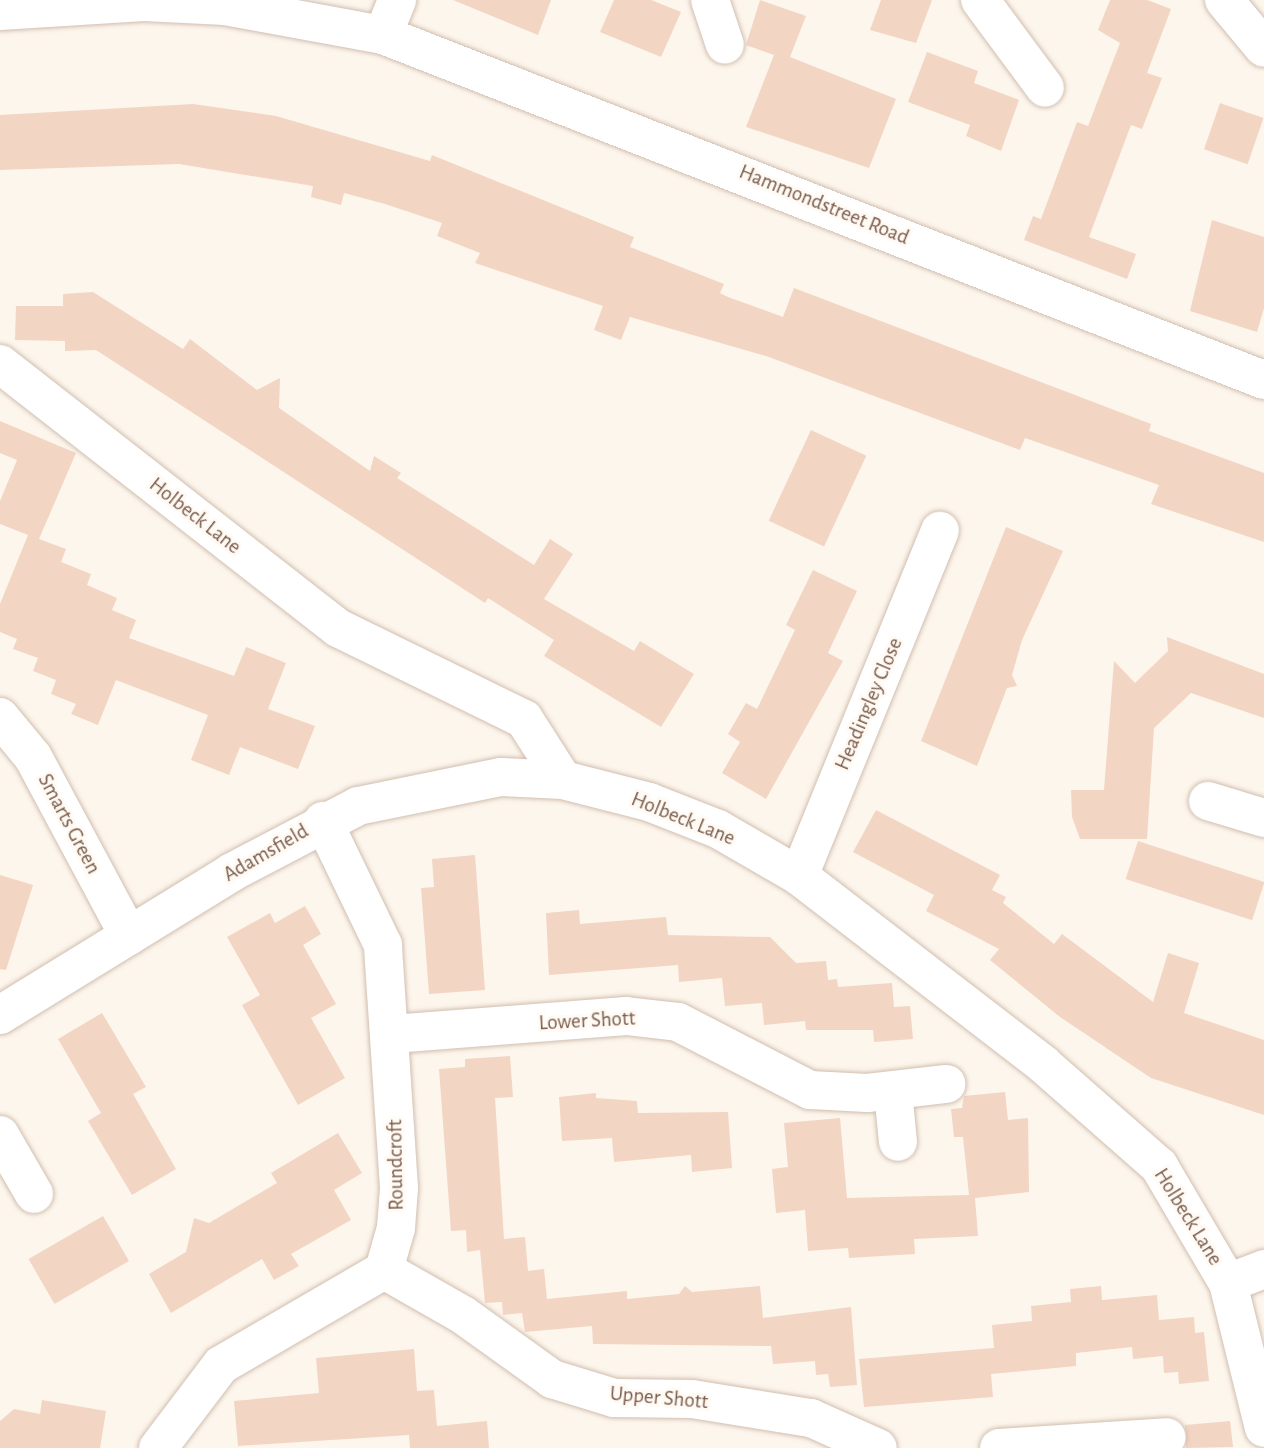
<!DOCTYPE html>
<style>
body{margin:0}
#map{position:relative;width:1264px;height:1448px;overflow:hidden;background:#fdf6ec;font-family:"Alegreya Sans",sans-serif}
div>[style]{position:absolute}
.building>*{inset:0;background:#f3d5c3;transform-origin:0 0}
.roads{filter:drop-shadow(0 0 2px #d1beb0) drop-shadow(0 0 2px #d1beb0)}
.minor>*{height:38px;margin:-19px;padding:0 19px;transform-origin:19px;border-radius:19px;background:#fff}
span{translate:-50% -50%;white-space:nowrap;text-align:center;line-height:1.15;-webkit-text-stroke:6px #fffaf3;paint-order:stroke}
.street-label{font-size:21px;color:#7a5c4d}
</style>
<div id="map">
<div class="building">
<div style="clip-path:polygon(453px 0,551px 0,538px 35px)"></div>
<div style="clip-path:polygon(614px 0,651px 0,681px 12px,661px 57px,600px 32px)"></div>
<div style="clip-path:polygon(760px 0,806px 16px,790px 57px,896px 99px,869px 168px,746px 127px,774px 55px,746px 45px)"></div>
<div style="clip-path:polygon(881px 0,932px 0,916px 43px,870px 30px)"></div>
<div style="clip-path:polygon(1110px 0,1147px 0,1171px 9px,1147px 73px,1162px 78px,1142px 129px,1131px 125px,1089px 237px,1136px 254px,1127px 279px,1024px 240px,1033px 216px,1041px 219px,1077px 122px,1088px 126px,1120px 43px,1098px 30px)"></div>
<div style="clip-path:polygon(927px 52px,978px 71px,974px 83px,1019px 100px,1001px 151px,966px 136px,970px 125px,908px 102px)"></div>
<div style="left:1220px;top:103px;width:46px;height:49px;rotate:19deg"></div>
<div style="clip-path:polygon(193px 104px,276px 116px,430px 161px,432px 155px,634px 237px,630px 247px,724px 284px,720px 293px,728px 297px,783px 317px,794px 288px,1151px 424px,1149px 431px,1264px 473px,1264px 542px,1151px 504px,1159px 485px,1025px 438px,1020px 450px,766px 356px,630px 317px,621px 340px,594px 330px,603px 306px,475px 263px,480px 253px,437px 236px,442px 223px,385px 204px,344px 193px,341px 205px,311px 197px,313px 186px,179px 164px,0 170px,0 115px)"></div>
<div style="clip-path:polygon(1212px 220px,1264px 237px,1264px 308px,1257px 332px,1190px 311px)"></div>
<div style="clip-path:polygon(93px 292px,183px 349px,190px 339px,257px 390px,280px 378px,279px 408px,370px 471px,374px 456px,401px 473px,397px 478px,534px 565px,550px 539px,573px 554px,544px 599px,634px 651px,640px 641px,694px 674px,661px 727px,544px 656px,554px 640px,488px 598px,485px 603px,96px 350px,65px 351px,65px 341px,15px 340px,16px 306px,63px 306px,63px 294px)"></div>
<div style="clip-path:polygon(0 421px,76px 453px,39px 539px,66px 549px,61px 562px,91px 574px,87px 585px,117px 598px,112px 610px,136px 620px,129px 638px,234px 676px,246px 647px,286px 663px,268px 709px,315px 726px,298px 769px,240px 747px,229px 775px,191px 760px,208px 715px,116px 680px,98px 725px,71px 714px,76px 704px,51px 694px,56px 680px,33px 671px,38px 658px,13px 649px,17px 639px,0 632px,0 604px,28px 535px,0 524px,0 501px,17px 460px,0 453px)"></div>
<div style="left:811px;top:430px;width:61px;height:100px;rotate:25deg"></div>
<div style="clip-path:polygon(1006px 527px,1063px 551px,1022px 640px,1012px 675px,1017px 686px,1007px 688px,977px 766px,921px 741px)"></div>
<div style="clip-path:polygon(813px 570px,857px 591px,828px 653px,843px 661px,766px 799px,722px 773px,740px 742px,728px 734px,746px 703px,757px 709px,795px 630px,786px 625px)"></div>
<div style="clip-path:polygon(1167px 637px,1264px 674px,1264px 718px,1191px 693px,1154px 728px,1147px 839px,1080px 839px,1072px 817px,1071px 790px,1104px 790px,1114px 661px,1135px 683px,1168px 651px)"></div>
<div style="clip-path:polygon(876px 810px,1000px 875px,992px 890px,1006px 897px,1003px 903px,1054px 944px,1062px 934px,1153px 1002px,1168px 953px,1199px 963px,1184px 1013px,1264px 1040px,1264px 1115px,1151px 1078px,1060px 1017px,990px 960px,999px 949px,926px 911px,934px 895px,853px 852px)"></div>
<div style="left:1138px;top:841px;width:133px;height:40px;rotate:18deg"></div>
<div style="clip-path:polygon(475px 855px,485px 990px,429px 994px,421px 888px,434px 887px,432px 859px)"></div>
<div style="clip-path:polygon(0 875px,33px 885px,6px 970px,0 969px)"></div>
<div style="clip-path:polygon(305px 906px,321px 934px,303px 945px,336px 1004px,311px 1018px,345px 1078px,298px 1105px,242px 1005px,260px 995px,227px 937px,270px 913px,275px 923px)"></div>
<div style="clip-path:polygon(579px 910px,580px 924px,666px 917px,668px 935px,770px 937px,796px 963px,826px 961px,828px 980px,837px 979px,838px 987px,892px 983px,894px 1007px,910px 1006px,913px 1039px,874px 1042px,873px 1030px,806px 1030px,805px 1021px,764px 1025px,762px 1003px,725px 1006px,722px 978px,679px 982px,678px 965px,549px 975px,546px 913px)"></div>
<div style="clip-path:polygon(102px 1013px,146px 1087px,133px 1094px,176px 1169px,132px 1195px,88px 1121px,101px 1113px,58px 1039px)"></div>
<div style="clip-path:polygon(510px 1056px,513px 1097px,495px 1098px,504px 1239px,525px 1237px,528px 1271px,544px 1269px,547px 1299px,627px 1291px,627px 1299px,679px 1294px,685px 1286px,692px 1292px,760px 1286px,763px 1318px,851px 1307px,857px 1385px,830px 1387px,828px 1374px,816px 1375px,815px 1361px,773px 1364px,771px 1346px,593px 1344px,592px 1326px,525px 1332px,522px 1313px,503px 1315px,502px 1302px,485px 1303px,480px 1250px,467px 1252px,466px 1230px,451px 1231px,439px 1069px,465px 1067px,465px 1059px)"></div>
<div style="clip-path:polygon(1005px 1092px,1008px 1120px,1028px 1118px,1029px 1192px,975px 1198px,978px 1236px,914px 1239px,915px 1254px,849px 1258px,848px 1248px,808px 1251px,805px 1210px,776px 1213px,772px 1169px,788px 1167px,784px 1123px,840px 1118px,847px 1198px,969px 1195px,963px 1137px,954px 1137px,951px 1109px,962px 1108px,964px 1096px)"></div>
<div style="clip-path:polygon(596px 1093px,596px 1098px,637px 1101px,638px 1113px,728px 1112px,732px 1168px,692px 1172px,691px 1155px,614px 1162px,612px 1138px,562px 1141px,559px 1097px)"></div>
<div style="clip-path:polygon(338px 1133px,362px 1173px,334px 1190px,351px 1220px,291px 1254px,299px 1266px,274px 1280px,262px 1259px,171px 1313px,149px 1274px,186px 1252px,194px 1218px,209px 1223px,277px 1183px,271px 1173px)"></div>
<div style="left:103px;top:1216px;width:52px;height:86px;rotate:60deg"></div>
<div style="clip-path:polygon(1101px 1286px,1102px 1300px,1157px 1295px,1159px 1320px,1194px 1317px,1195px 1333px,1204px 1332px,1209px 1381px,1179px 1384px,1178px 1372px,1164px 1373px,1163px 1356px,1133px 1359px,1132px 1347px,1076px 1353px,1076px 1366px,991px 1374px,993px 1397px,864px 1407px,859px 1359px,994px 1348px,992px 1325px,1032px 1321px,1031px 1306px,1071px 1302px,1070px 1289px)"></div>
<div style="clip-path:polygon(414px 1349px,417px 1391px,434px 1390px,437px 1426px,487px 1421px,489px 1448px,410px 1448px,409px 1435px,238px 1446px,234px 1401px,319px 1393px,316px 1358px)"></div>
<div style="clip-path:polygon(42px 1400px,106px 1411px,100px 1448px,0 1448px,0 1421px,14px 1409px,40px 1414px)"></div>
<div style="clip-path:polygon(1230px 1421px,1233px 1447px,1186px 1448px,1185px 1425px)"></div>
</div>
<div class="roads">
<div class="minor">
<div style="left:710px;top:0;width:47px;rotate:71.6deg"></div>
<div style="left:980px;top:0;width:109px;rotate:53.5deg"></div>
<div style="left:1224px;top:0;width:62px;rotate:50.2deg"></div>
<div style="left:0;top:11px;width:144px;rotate:-3.6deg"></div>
<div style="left:144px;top:2px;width:81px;rotate:2.8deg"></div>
<div style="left:225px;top:6px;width:161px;rotate:10.4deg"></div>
<div style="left:383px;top:35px;width:946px;rotate:21.39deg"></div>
<div style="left:383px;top:35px;width:38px;rotate:-68deg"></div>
<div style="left:0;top:364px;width:429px;rotate:38deg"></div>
<div style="left:338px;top:628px;width:207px;rotate:26.1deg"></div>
<div style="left:524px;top:719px;width:72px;rotate:57.4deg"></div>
<div style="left:0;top:717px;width:52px;rotate:50.5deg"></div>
<div style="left:33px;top:757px;width:203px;rotate:61.8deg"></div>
<div style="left:1208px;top:801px;width:59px;rotate:16.9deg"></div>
<div style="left:799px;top:876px;width:373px;rotate:-67.8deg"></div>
<div style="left:0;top:1015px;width:273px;rotate:-31.6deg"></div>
<div style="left:232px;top:872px;width:142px;rotate:-27.6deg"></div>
<div style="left:358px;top:806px;width:146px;rotate:-11.5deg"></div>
<div style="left:501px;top:777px;width:62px;rotate:2.8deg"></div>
<div style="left:563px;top:780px;width:89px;rotate:14.3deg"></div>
<div style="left:649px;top:802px;width:74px;rotate:21.4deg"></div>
<div style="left:718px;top:829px;width:94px;rotate:30.1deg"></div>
<div style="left:799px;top:876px;width:309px;rotate:37.6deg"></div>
<div style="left:1044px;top:1065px;width:153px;rotate:41.3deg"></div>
<div style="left:1159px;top:1166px;width:136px;rotate:59.5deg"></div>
<div style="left:1228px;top:1283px;width:149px;rotate:76.1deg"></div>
<div style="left:392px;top:1034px;width:235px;rotate:-4.4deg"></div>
<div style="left:626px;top:1016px;width:52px;rotate:6.6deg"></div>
<div style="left:678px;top:1022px;width:148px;rotate:27.3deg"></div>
<div style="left:810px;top:1090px;width:57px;rotate:3deg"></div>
<div style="left:867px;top:1093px;width:80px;rotate:-6.5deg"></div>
<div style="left:893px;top:1091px;width:51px;rotate:84.4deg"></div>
<div style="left:0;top:1135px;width:68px;rotate:60deg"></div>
<div style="left:384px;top:1270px;width:91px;rotate:29.7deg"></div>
<div style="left:463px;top:1315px;width:110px;rotate:35.7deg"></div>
<div style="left:552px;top:1379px;width:65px;rotate:17deg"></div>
<div style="left:614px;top:1398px;width:78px;rotate:0.7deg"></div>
<div style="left:692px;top:1399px;width:121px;rotate:9.1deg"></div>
<div style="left:811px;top:1418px;width:73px;rotate:24.1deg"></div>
<div style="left:1228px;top:1283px;width:39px;rotate:-21deg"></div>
<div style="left:158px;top:1448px;width:104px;rotate:-52.8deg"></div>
<div style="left:221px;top:1365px;width:189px;rotate:-30.2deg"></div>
<div style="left:384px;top:1270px;width:44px;rotate:-74.1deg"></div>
<div style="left:396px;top:1228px;width:40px;rotate:-85.7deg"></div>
<div style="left:399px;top:1188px;width:244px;rotate:-93.8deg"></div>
<div style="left:383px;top:945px;width:138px;rotate:-115.8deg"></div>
<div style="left:999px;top:1448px;width:168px;rotate:-3.7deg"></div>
</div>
</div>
<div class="street-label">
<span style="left:824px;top:205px;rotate:22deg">Hammondstreet Road</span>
<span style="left:195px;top:516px;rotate:38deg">Holbeck Lane</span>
<span style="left:869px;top:704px;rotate:-67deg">Headingley Close</span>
<span style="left:683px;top:819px;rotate:22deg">Holbeck Lane</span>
<span style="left:69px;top:824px;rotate:62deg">Smarts Green</span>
<span style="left:266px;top:853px;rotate:-30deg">Adamsfield</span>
<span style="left:587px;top:1021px;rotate:-3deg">Lower Shott</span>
<span style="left:396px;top:1165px;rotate:-91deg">Roundcroft</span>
<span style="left:1188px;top:1217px;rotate:58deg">Holbeck Lane</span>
<span style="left:659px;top:1398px;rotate:5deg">Upper Shott</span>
</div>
</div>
